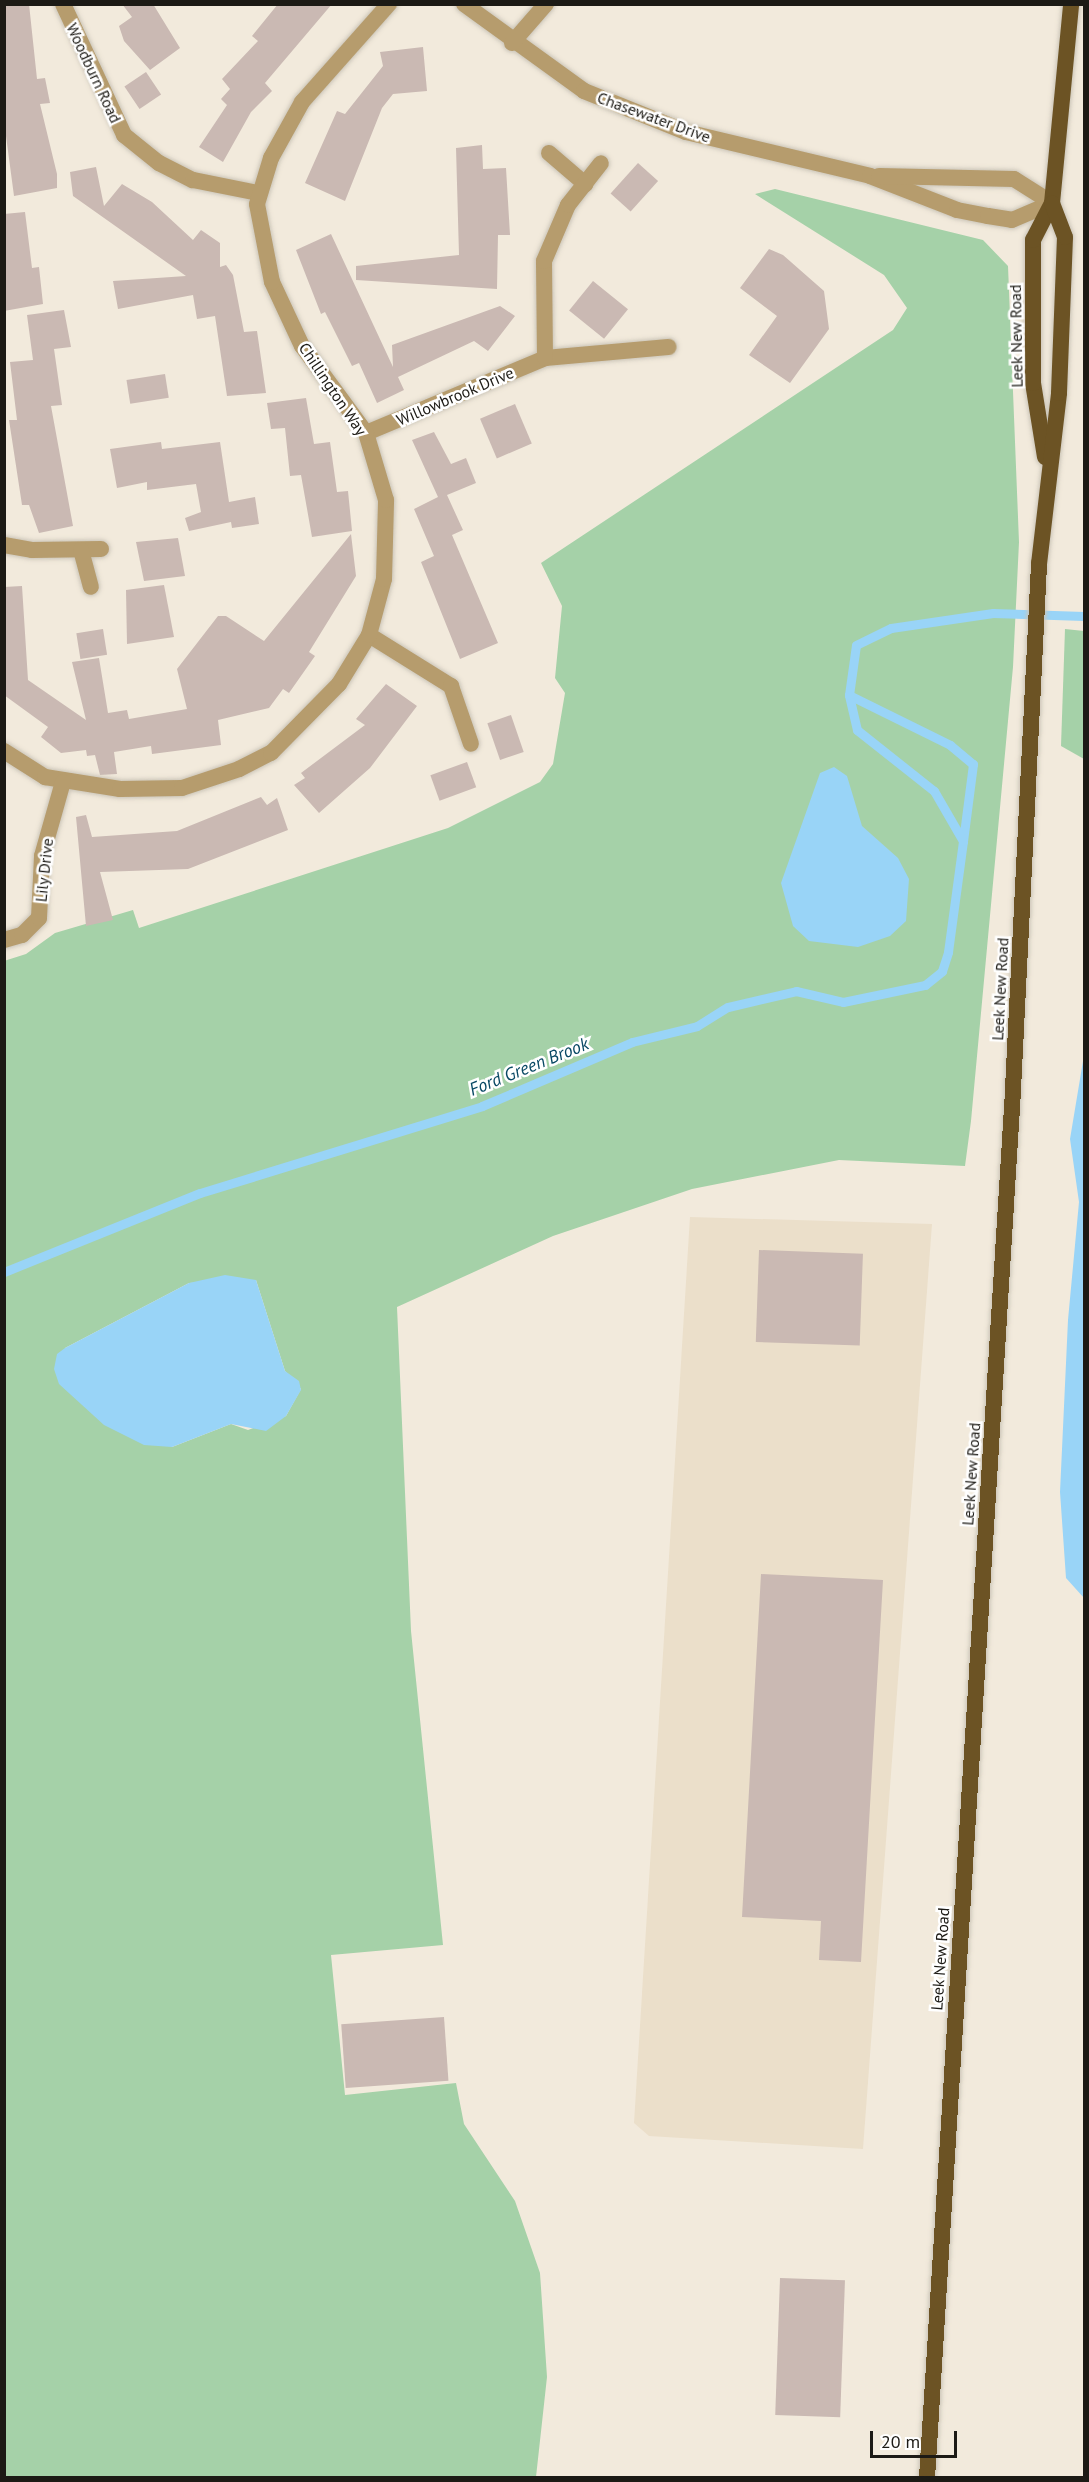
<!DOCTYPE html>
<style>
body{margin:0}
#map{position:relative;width:1089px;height:2482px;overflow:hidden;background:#f2eadc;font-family:"PT Sans",sans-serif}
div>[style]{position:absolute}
.built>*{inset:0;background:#ebdfca}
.green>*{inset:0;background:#a5d1a8}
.water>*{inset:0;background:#99d4f7}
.stream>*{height:9px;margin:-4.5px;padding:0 4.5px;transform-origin:4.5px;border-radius:4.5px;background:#99d4f7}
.building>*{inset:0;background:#cab9b3;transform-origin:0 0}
.roads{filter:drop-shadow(0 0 2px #cbc5b8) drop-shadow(0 0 2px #cbc5b8)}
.minor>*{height:16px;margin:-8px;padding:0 8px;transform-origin:8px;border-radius:8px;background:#b69c6d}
.trunk>*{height:16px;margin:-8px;padding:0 8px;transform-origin:8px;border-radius:8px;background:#6c5324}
span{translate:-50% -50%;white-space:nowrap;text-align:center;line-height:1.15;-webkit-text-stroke:5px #fff;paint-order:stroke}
.street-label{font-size:16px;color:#1c1a15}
.water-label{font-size:18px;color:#084864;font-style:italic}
.frame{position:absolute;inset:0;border:6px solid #1c1a15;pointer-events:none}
.scale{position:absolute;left:870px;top:2431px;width:87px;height:27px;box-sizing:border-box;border:3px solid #1c1a15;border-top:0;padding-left:8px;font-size:18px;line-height:21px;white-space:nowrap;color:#1c1a15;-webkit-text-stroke:4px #fff;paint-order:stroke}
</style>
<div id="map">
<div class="built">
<div style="clip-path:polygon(690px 1217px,932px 1224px,863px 2149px,649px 2136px,634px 2123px)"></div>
</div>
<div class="green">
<div style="clip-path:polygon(evenodd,775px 189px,983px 240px,1008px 266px,1019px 542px,1013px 667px,971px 1121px,965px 1166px,839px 1160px,692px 1189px,553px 1236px,397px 1307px,411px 1631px,443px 1945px,331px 1955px,345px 2095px,456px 2083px,464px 2124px,515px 2201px,540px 2273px,547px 2377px,536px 2477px,5px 2477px,4px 961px,26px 954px,55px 933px,133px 910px,139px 928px,448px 828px,540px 782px,553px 764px,565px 693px,555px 678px,562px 606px,541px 563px,893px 330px,907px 308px,884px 275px,755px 194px,775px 189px,256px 1280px,285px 1371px,301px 1389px,286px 1416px,248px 1430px,231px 1424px,172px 1447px,65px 1348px,189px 1283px,256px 1280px)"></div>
<div style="clip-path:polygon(1065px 629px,1084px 631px,1084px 759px,1061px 746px)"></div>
</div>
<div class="water">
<div style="clip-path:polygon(834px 767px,847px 776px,862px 826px,898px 858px,909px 879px,906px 921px,890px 936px,858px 947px,809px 941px,793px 926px,781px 883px,820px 773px)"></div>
<div style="clip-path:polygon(1084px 1055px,1084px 1598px,1066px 1578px,1060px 1492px,1068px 1320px,1079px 1202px,1070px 1139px)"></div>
<div style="clip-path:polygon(225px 1275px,256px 1280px,285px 1371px,299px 1381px,301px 1390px,286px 1416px,266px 1431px,231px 1424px,172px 1447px,144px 1445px,104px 1425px,59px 1384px,54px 1369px,57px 1354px,65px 1348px,189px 1283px)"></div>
</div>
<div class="stream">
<div style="left:849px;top:695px;width:113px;rotate:26.3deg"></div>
<div style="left:950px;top:745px;width:30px;rotate:40deg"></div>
<div style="left:973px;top:764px;width:78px;rotate:97.4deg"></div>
<div style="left:4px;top:1272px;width:211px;rotate:-22deg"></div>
<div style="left:200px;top:1193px;width:295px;rotate:-17.1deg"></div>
<div style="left:482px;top:1106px;width:163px;rotate:-23.1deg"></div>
<div style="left:632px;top:1042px;width:67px;rotate:-13.8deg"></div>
<div style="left:697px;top:1026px;width:36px;rotate:-32deg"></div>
<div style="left:728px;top:1007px;width:70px;rotate:-13.2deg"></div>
<div style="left:796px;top:991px;width:48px;rotate:13.2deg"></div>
<div style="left:843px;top:1002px;width:84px;rotate:-11.7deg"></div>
<div style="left:925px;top:985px;width:22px;rotate:-39deg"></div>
<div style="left:942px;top:971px;width:20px;rotate:-72deg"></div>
<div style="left:948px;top:952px;width:112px;rotate:-82.3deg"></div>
<div style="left:963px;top:841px;width:58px;rotate:-120.1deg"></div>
<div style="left:934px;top:791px;width:98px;rotate:-141.6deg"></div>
<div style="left:857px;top:730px;width:36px;rotate:-103deg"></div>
<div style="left:849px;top:695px;width:50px;rotate:-82deg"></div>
<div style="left:856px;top:645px;width:39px;rotate:-26deg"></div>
<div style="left:891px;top:628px;width:103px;rotate:-8.4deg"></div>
<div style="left:993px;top:613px;width:91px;rotate:1.9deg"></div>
</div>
<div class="building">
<div style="clip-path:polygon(4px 4px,29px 4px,37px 79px,45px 78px,50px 103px,40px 104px,57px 174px,57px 188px,14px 196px,4px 121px)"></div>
<div style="clip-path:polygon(122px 4px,153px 4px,180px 48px,150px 70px,124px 41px,119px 26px,132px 17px)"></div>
<div style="clip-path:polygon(278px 4px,332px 4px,265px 83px,272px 91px,251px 112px,223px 162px,199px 147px,227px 105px,221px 99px,230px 89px,222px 79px,258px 41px,252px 36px)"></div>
<div style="clip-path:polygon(423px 47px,427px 91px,393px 94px,382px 108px,345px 201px,305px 183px,337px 111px,345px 114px,383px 66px,380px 52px)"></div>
<div style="left:146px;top:72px;width:27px;height:26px;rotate:56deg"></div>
<div style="clip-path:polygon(482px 145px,483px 169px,506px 168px,510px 235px,498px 235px,497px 289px,356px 280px,356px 266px,459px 255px,456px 148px)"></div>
<div style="left:638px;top:163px;width:27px;height:41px;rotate:42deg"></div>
<div style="clip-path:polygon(96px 167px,104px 206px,122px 184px,152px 202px,193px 240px,201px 230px,220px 243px,220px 267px,226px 265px,233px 275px,244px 332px,257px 331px,266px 393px,227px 396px,215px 316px,197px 319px,193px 295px,118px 309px,113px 281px,186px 276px,73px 196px,70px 172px)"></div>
<div style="clip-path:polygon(25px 212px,32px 268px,39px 267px,43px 304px,4px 311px,4px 214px)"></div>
<div style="clip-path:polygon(331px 234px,393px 367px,392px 345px,500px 306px,515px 316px,488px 351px,474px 341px,398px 377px,404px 390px,377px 403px,359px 363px,352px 366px,325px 312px,321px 314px,296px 250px)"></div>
<div style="clip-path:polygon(769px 249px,783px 255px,824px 291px,829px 329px,790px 383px,749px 355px,777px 316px,740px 288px)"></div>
<div style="left:593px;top:281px;width:45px;height:38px;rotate:39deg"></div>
<div style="clip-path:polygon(64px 310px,71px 347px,54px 349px,62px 405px,51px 406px,73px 526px,39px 533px,29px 505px,22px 505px,9px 420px,17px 420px,10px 362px,33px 360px,27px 315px)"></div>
<div style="left:165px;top:374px;width:24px;height:39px;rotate:81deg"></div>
<div style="clip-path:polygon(306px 398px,314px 444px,330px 442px,337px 492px,348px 491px,352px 531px,312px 537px,301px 475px,290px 476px,285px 428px,271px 429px,267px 403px)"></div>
<div style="left:515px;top:404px;width:43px;height:38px;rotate:67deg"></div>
<div style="clip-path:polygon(434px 432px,451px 464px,466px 458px,476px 483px,447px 495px,463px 530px,452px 535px,498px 643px,460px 659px,421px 562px,434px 556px,414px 509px,438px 497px,412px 440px)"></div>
<div style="clip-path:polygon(161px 442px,162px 449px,220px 442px,229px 502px,255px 497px,259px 524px,232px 528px,231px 522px,189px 531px,185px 518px,201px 512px,196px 484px,147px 490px,147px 482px,117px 488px,110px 449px)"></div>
<div style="clip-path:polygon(351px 534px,356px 576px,309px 652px,315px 656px,289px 693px,283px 689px,269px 708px,218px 720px,221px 745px,152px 754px,151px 746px,114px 752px,117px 774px,100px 775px,95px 755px,87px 756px,86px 750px,61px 753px,41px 737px,48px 727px,4px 695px,4px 587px,22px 586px,28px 680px,86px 720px,72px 662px,99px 658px,108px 713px,127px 710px,129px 719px,187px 709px,177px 669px,218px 616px,226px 616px,264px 641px)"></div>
<div style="clip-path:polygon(178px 538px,185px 576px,144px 581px,136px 542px)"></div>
<div style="clip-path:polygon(164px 585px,174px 637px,127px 644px,126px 590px)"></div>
<div style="left:103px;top:629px;width:26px;height:27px;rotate:81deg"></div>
<div style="clip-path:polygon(386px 684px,417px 706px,370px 768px,319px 813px,294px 785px,305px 778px,301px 773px,365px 725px,356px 719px)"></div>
<div style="left:511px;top:715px;width:39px;height:25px;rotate:71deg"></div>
<div style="left:467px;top:762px;width:27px;height:39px;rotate:70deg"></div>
<div style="clip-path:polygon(261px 797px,267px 805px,277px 798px,288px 830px,188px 869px,100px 872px,113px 920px,86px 926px,76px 817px,86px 815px,92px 837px,177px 831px)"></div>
<div style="left:759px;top:1250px;width:104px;height:92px;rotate:2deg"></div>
<div style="clip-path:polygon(761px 1574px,883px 1580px,861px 1962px,819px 1960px,821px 1921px,742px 1917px)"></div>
<div style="left:444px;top:2017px;width:64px;height:103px;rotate:86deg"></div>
<div style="left:780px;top:2278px;width:65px;height:137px;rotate:2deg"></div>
</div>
<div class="roads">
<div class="minor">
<div style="left:63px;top:4px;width:145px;rotate:65deg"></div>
<div style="left:124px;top:135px;width:45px;rotate:38.7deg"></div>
<div style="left:159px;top:163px;width:38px;rotate:27deg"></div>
<div style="left:193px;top:180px;width:66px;rotate:11.3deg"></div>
<div style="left:464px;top:4px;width:148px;rotate:35.9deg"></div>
<div style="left:584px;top:91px;width:110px;rotate:21.9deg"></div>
<div style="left:686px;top:132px;width:189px;rotate:13.4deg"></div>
<div style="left:870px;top:176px;width:93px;rotate:21.3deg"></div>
<div style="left:957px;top:210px;width:32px;rotate:11deg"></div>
<div style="left:988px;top:216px;width:24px;rotate:9deg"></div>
<div style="left:1012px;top:220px;width:43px;rotate:-23deg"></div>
<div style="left:512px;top:43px;width:52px;rotate:-48.9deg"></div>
<div style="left:549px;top:153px;width:48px;rotate:40.7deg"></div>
<div style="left:879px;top:176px;width:135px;rotate:1.3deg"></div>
<div style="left:1014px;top:179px;width:45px;rotate:32.3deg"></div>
<div style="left:545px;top:358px;width:124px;rotate:-5.1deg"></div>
<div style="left:366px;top:433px;width:194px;rotate:-22.7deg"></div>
<div style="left:545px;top:358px;width:97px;rotate:-90.6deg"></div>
<div style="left:544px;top:261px;width:61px;rotate:-66.8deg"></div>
<div style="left:568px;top:205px;width:53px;rotate:-51.8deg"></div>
<div style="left:4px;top:545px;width:28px;rotate:10deg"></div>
<div style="left:32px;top:550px;width:69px;rotate:-0.8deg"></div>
<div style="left:81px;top:550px;width:38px;rotate:75deg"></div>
<div style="left:369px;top:635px;width:97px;rotate:31.9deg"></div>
<div style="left:451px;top:686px;width:61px;rotate:71deg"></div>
<div style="left:4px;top:751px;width:49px;rotate:32.4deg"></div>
<div style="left:45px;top:777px;width:76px;rotate:9.1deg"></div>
<div style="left:120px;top:789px;width:62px;rotate:-0.9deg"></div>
<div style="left:182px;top:788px;width:60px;rotate:-18.4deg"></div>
<div style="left:239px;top:769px;width:36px;rotate:-27deg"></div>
<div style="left:271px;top:753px;width:97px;rotate:-45.4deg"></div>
<div style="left:339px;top:684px;width:57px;rotate:-58.5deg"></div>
<div style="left:369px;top:635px;width:58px;rotate:-75deg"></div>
<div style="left:384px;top:579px;width:79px;rotate:-88.5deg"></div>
<div style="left:386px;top:500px;width:70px;rotate:-106.6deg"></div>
<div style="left:366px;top:433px;width:108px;rotate:-126.3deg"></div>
<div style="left:302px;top:346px;width:71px;rotate:-115.1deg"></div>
<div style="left:272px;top:282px;width:79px;rotate:-100.9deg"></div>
<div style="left:257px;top:204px;width:48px;rotate:-73.1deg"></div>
<div style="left:271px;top:158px;width:64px;rotate:-61deg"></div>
<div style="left:302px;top:102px;width:131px;rotate:-48.4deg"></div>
<div style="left:4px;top:940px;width:19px;rotate:-16deg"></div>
<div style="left:22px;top:935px;width:24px;rotate:-45deg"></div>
<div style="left:39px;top:918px;width:62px;rotate:-87.2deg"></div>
<div style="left:42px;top:856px;width:77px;rotate:-74.2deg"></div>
</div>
<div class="trunk">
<div style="left:1045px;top:457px;width:75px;rotate:-99.2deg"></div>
<div style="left:1033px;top:383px;width:143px;rotate:-90deg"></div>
<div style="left:1033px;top:240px;width:42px;rotate:-62.8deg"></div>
<div style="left:1052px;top:203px;width:200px;rotate:-84.5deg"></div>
<div style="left:927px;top:2478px;width:1372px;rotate:-86.45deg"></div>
<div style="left:1012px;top:1109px;width:546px;rotate:-87.16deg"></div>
<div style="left:1039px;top:564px;width:172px;rotate:-83.3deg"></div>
<div style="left:1059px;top:393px;width:156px;rotate:-87.8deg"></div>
<div style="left:1065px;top:237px;width:36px;rotate:-111deg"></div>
</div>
</div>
<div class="street-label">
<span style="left:94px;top:73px;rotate:65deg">Woodburn Road</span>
<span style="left:654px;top:117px;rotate:20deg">Chasewater Drive</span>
<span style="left:1016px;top:336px;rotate:-91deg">Leek New Road</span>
<span style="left:333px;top:389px;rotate:56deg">Chillington Way</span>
<span style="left:455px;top:396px;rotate:-23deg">Willowbrook Drive</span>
<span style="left:44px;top:870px;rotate:-84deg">Lily Drive</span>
<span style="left:1000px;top:989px;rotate:-87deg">Leek New Road</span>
<span style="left:971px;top:1474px;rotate:-86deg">Leek New Road</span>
<span style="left:940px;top:1959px;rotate:-86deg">Leek New Road</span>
</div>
<div class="water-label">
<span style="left:529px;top:1067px;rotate:-22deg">Ford Green Brook</span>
</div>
<div class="frame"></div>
<div class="scale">20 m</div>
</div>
